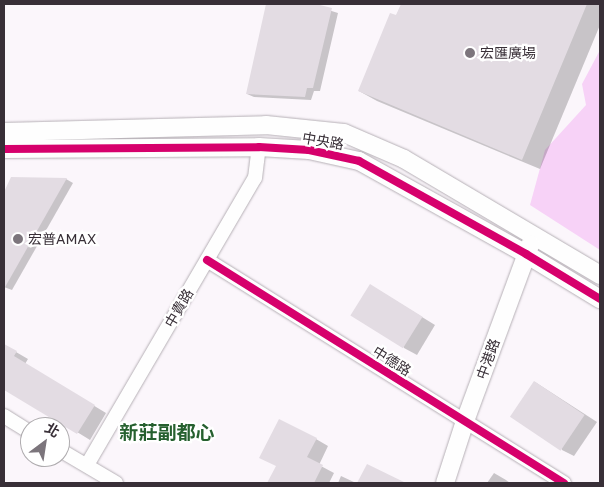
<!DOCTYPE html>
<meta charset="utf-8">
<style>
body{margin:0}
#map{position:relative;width:604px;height:487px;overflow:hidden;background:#fbf6fb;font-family:"Golos Text","Noto Sans TC",sans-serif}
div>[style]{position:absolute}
.green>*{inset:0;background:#f7d2f7}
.shadow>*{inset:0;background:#0003}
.building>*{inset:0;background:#e3dce3;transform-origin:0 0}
.roads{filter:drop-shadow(0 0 1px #b6b0b6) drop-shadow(0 0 1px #b6b0b6)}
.minor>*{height:14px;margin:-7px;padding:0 7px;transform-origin:7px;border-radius:7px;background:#fefefe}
.tertiary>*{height:18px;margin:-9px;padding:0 9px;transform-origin:9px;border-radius:9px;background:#fefefe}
.cycleway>*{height:8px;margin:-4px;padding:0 4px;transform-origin:4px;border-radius:4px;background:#d6006c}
.dots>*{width:14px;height:14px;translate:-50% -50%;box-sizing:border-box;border:2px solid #fff;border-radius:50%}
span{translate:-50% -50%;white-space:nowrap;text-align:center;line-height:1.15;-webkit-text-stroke:4.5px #fff;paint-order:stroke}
.poi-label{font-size:14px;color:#382f37}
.left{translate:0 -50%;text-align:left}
.street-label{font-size:14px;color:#382f37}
.district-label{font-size:19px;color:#26602f;font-weight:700}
.frame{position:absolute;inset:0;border:5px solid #382f37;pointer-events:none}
.north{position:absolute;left:20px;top:417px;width:50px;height:50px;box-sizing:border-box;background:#fff;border:1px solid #afacaf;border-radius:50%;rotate:31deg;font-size:14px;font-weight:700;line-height:20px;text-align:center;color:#382f37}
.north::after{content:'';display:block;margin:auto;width:18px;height:22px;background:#7c757c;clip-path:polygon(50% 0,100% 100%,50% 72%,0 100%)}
</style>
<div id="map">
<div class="green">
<div style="clip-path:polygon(600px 50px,600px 250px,530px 205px,545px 150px,586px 105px,582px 84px)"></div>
</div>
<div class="shadow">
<div style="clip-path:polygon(267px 4px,309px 4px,338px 13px,320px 91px,314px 91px,311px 100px,254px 97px,247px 94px)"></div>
<div style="clip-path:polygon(402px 4px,600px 4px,600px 25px,540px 169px,377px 101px,359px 91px)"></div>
<div style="clip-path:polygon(12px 178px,66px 179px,73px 183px,12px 290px,4px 287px,4px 195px)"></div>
<div style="clip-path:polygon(383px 293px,435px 325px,417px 355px,404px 348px)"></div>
<div style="clip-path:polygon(4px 345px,28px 359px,25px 364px,106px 413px,90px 440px,4px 387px)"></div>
<div style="clip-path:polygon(535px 382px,597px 422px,574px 456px,562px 450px)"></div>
<div style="clip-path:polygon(316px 439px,328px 446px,319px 465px,334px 473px,329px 483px,269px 483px,277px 466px)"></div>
<div style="clip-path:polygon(494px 473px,506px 480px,510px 483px,487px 483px)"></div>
<div style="clip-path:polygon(341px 476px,356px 483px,338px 483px)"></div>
</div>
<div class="building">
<div style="clip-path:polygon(266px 4px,316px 4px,332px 8px,313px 88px,307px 88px,305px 97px,246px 94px)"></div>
<div style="clip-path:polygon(401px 4px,587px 4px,522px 160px,358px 91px,390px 13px,396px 15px)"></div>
<div style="clip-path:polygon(11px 177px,67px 178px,4px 289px,4px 192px)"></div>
<div style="left:370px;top:284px;width:62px;height:37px;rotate:32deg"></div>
<div style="clip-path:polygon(4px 344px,17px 351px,14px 356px,95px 405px,77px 434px,4px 390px)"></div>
<div style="left:534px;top:381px;width:61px;height:43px;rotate:34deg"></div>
<div style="clip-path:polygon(279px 419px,317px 438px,307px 457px,323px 465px,314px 483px,267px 483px,276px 466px,259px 458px)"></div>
<div style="clip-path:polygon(367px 464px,406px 483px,357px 483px)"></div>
</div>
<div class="roads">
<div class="minor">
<div style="left:207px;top:260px;width:421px;rotate:32deg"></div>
<div style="left:4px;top:416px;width:31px;rotate:32deg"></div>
<div style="left:60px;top:450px;width:65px;rotate:30.5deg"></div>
<div style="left:87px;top:465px;width:333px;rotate:-59.7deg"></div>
<div style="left:255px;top:178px;width:31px;rotate:-83deg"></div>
</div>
<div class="tertiary">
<div style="left:4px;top:132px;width:262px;rotate:-1.5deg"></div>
<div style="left:266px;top:125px;width:78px;rotate:5.9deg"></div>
<div style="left:344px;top:133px;width:65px;rotate:23.4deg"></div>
<div style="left:404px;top:159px;width:228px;rotate:30.6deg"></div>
<div style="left:4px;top:149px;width:255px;rotate:-0.4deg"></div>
<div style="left:259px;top:147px;width:50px;rotate:3.4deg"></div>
<div style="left:309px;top:150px;width:51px;rotate:12.4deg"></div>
<div style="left:359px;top:161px;width:191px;rotate:29.1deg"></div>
<div style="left:526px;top:254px;width:87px;rotate:31.3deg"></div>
<div style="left:445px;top:483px;width:65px;rotate:-72.1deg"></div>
<div style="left:465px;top:421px;width:188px;rotate:-69.7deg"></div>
</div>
</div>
<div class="cycleway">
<div style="left:4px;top:149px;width:255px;rotate:-0.4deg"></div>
<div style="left:259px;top:147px;width:50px;rotate:3.4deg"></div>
<div style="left:309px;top:150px;width:51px;rotate:12.4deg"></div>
<div style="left:359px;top:161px;width:191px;rotate:29.1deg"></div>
<div style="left:526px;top:254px;width:87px;rotate:31.3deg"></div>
<div style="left:207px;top:260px;width:421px;rotate:32deg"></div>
</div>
<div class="dots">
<div style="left:470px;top:53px;background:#7c757c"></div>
<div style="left:18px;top:239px;background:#7c757c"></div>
</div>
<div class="poi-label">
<span class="left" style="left:480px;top:53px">宏匯廣場</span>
<span class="left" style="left:28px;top:239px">宏普AMAX</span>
</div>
<div class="street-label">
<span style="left:323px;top:141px;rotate:10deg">中央路</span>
<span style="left:179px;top:308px;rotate:-60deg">中貴路</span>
<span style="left:488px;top:359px;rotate:-70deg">中港路</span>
<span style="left:392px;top:361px;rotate:32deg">中德路</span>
</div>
<div class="district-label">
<span style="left:167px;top:432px">新莊副都心</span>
</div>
<div class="frame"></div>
<div class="north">北</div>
</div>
